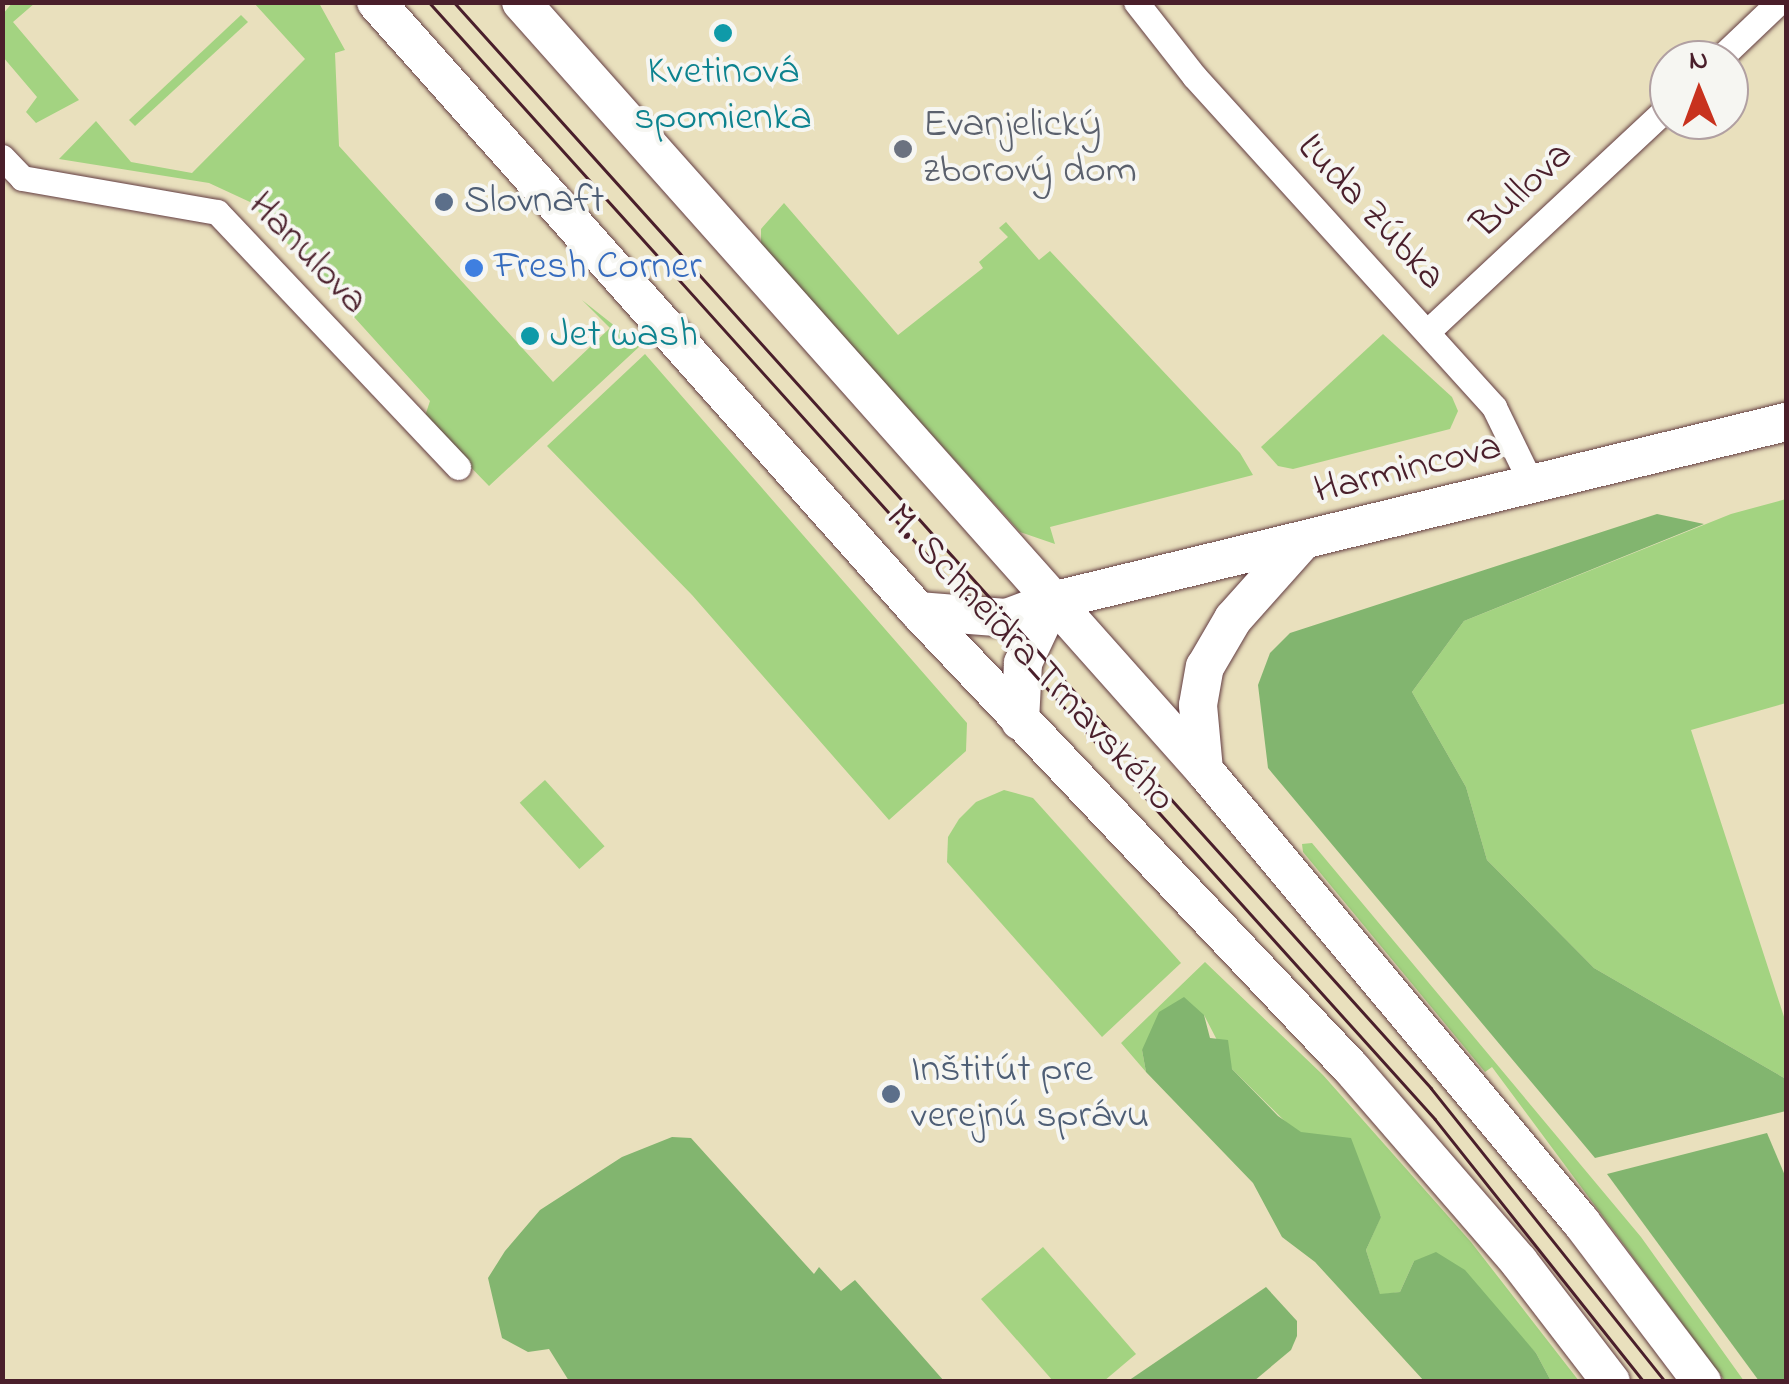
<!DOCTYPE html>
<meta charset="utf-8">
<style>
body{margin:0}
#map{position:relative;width:1789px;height:1384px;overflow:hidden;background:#e9e0bd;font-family:"Indie Flower",sans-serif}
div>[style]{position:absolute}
.green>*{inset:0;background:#a3d381;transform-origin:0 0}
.forest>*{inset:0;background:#82b56f}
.roads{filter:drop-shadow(0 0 2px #623c41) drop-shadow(0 0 2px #623c41)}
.street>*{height:25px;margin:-12.5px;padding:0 12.5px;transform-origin:12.5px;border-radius:12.5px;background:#fff}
.secondary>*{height:38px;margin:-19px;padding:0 19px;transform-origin:19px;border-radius:19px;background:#fff}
.tram>*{height:2.5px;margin:-1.25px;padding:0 1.25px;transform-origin:1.25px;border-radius:1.25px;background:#4a1f2b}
.dots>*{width:28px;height:28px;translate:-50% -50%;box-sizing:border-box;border:5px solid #f6f6f2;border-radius:50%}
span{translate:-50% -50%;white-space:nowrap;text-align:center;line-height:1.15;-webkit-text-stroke:8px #f6f6f2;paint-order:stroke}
.culture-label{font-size:40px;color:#0d838f}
.left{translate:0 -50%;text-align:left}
.worship-label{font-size:40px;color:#5b616d}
.street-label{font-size:40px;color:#4a1f2b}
.service-label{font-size:40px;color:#4e5e75}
.shop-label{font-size:40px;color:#366cbe}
.frame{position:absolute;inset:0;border:5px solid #4a1f2b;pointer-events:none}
.north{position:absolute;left:1649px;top:40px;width:100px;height:100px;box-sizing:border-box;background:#f6f6f2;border:2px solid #b1a0a2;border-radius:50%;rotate:359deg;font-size:28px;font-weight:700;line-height:40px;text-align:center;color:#4a1f2b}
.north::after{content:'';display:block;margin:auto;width:35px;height:45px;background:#c8321e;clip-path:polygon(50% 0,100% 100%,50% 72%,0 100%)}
</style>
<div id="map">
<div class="green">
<div style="clip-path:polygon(12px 3px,35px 3px,13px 22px,79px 100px,36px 123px,26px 112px,37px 97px,3px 57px,3px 14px)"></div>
<div style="clip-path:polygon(254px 3px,319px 3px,345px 50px,335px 53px,339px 146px,553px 382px,610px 328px,582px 300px,640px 346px,489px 486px,424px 419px,430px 401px,250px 202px,209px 183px,59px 159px,96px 121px,131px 162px,192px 173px,305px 59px)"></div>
<div style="clip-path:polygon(241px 15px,248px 22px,135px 126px,129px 120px)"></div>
<div style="clip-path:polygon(784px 203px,898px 335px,983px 268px,979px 262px,1008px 237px,999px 228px,1006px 222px,1039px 260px,1050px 251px,1240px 453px,1253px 475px,1050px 527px,1055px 544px,1020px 532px,761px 246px,761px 229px)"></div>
<div style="clip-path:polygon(1383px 334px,1452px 397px,1458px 411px,1450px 429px,1293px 469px,1278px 466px,1261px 447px)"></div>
<div style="clip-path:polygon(645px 354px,967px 723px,966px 751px,889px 820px,692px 595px,547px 446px)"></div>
<div style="clip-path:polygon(1786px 499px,1786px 703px,1691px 730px,1786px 1023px,1786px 1079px,1594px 968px,1487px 860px,1466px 787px,1412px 692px,1464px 621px,1731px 514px)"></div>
<div style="left:545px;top:780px;width:89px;height:34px;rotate:48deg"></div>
<div style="clip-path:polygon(1004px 790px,1033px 798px,1181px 963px,1102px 1037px,947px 862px,948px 837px,959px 819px,976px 802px)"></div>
<div style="clip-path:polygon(1312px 843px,1641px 1237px,1744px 1381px,1725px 1381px,1492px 1067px,1485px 1072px,1303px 852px,1302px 844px)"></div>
<div style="clip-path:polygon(1205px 962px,1323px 1075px,1471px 1242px,1579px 1381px,1551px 1381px,1536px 1353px,1502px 1317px,1414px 1261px,1400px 1292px,1380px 1295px,1366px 1250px,1381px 1216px,1232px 1069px,1204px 1015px,1142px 1050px,1146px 1072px,1121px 1043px)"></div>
<div style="clip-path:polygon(1043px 1247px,1136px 1354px,1104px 1381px,1053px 1381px,981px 1299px)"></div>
</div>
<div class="forest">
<div style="clip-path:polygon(1657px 514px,1704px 524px,1464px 621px,1412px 692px,1466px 787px,1487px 860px,1594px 968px,1786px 1079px,1786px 1111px,1595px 1158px,1268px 768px,1258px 685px,1270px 653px,1290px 633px)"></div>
<div style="clip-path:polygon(1184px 997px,1204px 1015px,1210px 1038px,1228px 1040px,1232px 1069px,1278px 1116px,1301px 1132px,1351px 1138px,1381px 1217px,1366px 1250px,1380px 1294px,1400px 1292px,1414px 1261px,1436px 1252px,1465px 1270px,1536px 1353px,1551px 1381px,1424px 1381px,1315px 1262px,1282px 1237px,1253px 1183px,1146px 1072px,1142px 1050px,1159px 1012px)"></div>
<div style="clip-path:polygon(1767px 1133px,1786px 1178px,1786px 1381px,1759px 1381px,1607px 1174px)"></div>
<div style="clip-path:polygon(672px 1137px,691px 1138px,814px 1274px,819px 1267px,841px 1291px,855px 1280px,944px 1381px,569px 1381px,549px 1349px,528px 1352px,502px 1338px,488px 1278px,505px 1251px,540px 1210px,622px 1157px)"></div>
<div style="clip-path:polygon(1266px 1287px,1297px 1321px,1297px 1336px,1291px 1350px,1254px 1381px,1128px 1381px)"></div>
</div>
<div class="roads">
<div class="street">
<div style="left:1136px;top:2px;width:94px;rotate:51.9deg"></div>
<div style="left:1194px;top:76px;width:447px;rotate:47.8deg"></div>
<div style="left:1494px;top:407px;width:87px;rotate:64deg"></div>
<div style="left:1718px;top:60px;width:84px;rotate:-43.6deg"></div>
<div style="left:2px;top:157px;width:29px;rotate:46deg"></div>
<div style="left:22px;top:178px;width:198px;rotate:9.9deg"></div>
<div style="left:217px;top:212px;width:351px;rotate:46.6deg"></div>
<div style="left:1428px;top:331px;width:330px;rotate:-43deg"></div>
</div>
<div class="secondary">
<div style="left:376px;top:2px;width:815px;rotate:48.33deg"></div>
<div style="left:918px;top:611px;width:631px;rotate:46.54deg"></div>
<div style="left:1352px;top:1069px;width:255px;rotate:49.1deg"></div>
<div style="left:1519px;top:1262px;width:151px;rotate:52.5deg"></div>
<div style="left:521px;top:2px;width:1028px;rotate:48.35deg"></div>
<div style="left:1204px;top:770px;width:589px;rotate:50.17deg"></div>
<div style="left:1581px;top:1222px;width:201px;rotate:52.9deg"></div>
<div style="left:918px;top:611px;width:89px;rotate:4.5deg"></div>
<div style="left:1007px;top:618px;width:48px;rotate:-20.7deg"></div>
<div style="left:1052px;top:601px;width:756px;rotate:-13.71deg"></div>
<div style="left:1020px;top:721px;width:58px;rotate:-87deg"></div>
<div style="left:1023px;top:663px;width:68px;rotate:-64.9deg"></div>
<div style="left:1204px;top:770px;width:65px;rotate:-95.3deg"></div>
<div style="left:1198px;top:705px;width:39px;rotate:-80deg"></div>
<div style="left:1205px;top:667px;width:56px;rotate:-59.7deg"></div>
<div style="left:1233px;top:619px;width:101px;rotate:-48.2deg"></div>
</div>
</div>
<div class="tram">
<div style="left:429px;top:2px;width:1503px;rotate:47.99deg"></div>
<div style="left:1435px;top:1119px;width:336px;rotate:51.5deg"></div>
<div style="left:454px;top:2px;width:1461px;rotate:48.02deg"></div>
<div style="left:1431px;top:1088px;width:376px;rotate:51.4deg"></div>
</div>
<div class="dots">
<div style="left:723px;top:33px;background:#0f9aa8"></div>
<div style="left:903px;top:149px;background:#6b7280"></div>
<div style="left:444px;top:202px;background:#5c6f8a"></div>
<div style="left:474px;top:268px;background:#3f7fe0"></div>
<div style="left:530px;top:336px;background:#0f9aa8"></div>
<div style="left:891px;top:1094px;background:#5c6f8a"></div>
</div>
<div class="culture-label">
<span style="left:723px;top:96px">Kvetinová<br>spomienka</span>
<span class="left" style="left:550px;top:336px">Jet wash</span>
</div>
<div class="worship-label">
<span class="left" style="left:923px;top:149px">Evanjelický<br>zborový dom</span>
</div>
<div class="street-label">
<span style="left:1523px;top:191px;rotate:-43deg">Bullova</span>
<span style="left:1370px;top:213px;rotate:47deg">Ľuda Zúbka</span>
<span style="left:307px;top:254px;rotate:46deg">Hanulova</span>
<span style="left:1408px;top:470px;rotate:-14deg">Harmincova</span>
<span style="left:1029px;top:659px;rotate:47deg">M. Schneidra Trnavského</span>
</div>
<div class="service-label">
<span class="left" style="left:464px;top:202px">Slovnaft</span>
<span class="left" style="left:911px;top:1094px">Inštitút pre<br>verejnú správu</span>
</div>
<div class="shop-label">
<span class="left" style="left:494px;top:268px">Fresh Corner</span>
</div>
<div class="frame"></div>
<div class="north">N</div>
</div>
